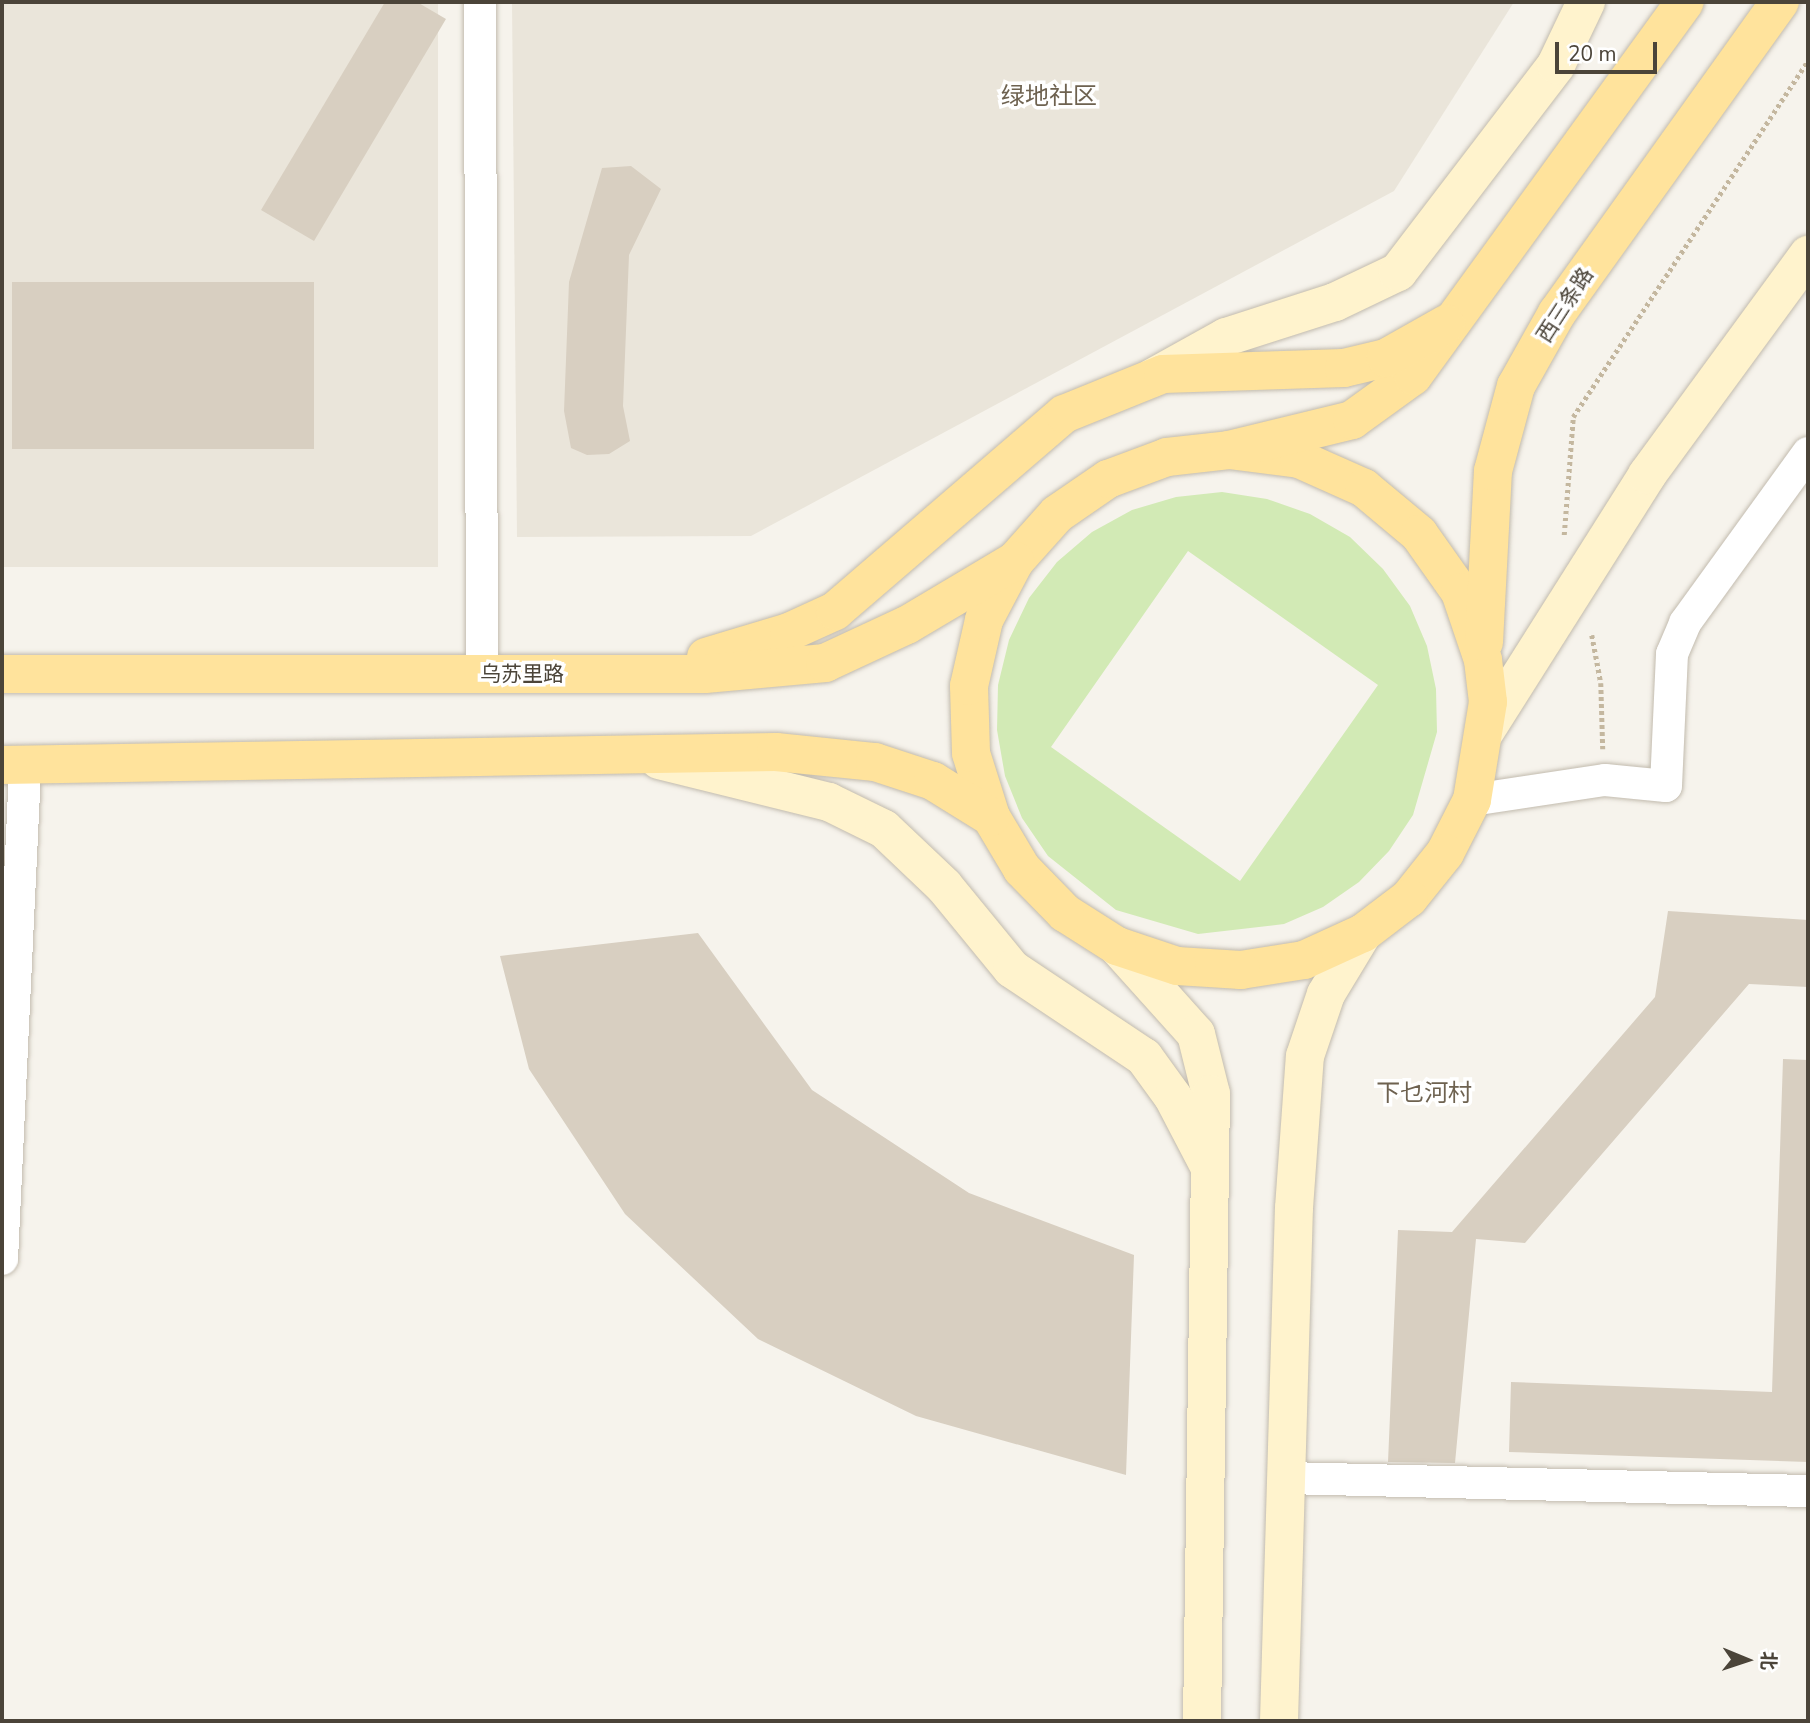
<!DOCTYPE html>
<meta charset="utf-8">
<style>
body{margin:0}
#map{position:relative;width:1810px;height:1723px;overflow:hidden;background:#f6f3ec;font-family:"Nunito Sans","Noto Sans SC",sans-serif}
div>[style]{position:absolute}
.residential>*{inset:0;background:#eae5da;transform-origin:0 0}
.green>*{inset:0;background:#d2eab5}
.building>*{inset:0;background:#d8cfc1;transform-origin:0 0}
.path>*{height:4.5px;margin-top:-2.25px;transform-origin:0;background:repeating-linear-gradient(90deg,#c4b79f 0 3.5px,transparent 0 7px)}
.roads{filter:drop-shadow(0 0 2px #c2bbae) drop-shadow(0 0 2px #c2bbae)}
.street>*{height:32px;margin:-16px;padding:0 16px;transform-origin:16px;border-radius:16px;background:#fff}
.secondary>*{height:38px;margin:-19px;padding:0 19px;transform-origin:19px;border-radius:19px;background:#fff3cd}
.primary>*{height:38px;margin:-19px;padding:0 19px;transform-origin:19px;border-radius:19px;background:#ffe39c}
span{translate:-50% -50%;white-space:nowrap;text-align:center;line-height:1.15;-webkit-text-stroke:7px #fff;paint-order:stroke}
.street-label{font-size:21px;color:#4b4439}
.quarter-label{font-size:24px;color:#6e6250}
.frame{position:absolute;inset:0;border:4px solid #4b4439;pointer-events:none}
.north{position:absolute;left:1712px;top:1625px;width:70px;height:70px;-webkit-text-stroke:5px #fff;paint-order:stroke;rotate:92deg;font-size:19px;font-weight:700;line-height:28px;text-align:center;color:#4b4439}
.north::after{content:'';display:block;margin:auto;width:24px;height:32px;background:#4b4439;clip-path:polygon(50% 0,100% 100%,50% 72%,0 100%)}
.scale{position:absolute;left:1555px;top:42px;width:102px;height:32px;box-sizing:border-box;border:4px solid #4b4439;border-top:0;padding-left:9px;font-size:21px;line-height:24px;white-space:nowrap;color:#4b4439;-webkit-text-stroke:5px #fff;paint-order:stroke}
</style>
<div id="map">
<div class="residential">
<div style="left:2px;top:2px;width:436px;height:565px"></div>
<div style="clip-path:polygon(512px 2px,1514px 2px,1394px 191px,751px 536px,517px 537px)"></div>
</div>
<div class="green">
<div style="clip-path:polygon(evenodd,1222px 492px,1267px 499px,1310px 514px,1350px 537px,1383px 569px,1410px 606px,1427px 646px,1436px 689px,1437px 732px,1413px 815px,1389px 851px,1359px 882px,1323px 907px,1284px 924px,1198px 934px,1116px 910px,1048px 856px,1022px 818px,1005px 776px,997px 730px,998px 685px,1009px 640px,1029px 598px,1057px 562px,1092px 532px,1132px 510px,1176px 497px,1222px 492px,1188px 551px,1378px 685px,1240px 881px,1051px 747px,1188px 551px)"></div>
</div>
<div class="building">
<div style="clip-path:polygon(385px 2px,417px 2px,446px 19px,314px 241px,261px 210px)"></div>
<div style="clip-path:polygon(631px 166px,661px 189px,629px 255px,623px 406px,630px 441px,609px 454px,587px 455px,571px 448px,564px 411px,569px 282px,602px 168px)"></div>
<div style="left:314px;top:282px;width:167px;height:302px;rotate:90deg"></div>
<div style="clip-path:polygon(1668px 911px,1808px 920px,1808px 987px,1749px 984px,1525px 1243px,1476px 1239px,1455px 1463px,1388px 1462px,1398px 1230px,1452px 1232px,1655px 997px)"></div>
<div style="clip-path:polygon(698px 933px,812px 1090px,969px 1193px,1134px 1255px,1126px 1475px,916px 1416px,758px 1339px,625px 1214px,529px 1069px,500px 956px)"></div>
<div style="clip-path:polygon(1783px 1059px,1808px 1060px,1808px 1462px,1509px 1452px,1511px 1382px,1772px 1392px)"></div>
</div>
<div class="path">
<div style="left:1564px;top:535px;width:118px;rotate:-85.6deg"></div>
<div style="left:1573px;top:417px;width:427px;rotate:-56.6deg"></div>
<div style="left:1592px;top:635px;width:49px;rotate:79.4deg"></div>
<div style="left:1601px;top:683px;width:66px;rotate:88.3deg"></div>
</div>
<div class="roads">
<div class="street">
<div style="left:480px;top:2px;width:672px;rotate:89.83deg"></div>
<div style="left:1472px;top:800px;width:134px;rotate:-8.6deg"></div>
<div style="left:1605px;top:780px;width:61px;rotate:5.6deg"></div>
<div style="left:1666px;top:786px;width:132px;rotate:-87.4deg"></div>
<div style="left:1672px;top:654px;width:34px;rotate:-67deg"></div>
<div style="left:1685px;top:623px;width:210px;rotate:-54.1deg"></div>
<div style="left:2px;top:1259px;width:495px;rotate:-87.3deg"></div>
<div style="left:1286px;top:1478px;width:522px;rotate:1.43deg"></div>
</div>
<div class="secondary">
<div style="left:1152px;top:378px;width:85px;rotate:-29deg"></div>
<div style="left:1226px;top:337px;width:114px;rotate:-17.8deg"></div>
<div style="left:1335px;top:302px;width:70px;rotate:-25.5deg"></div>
<div style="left:1398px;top:272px;width:260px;rotate:-52.6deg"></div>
<div style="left:1556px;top:65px;width:70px;rotate:-64.5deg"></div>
<div style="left:1486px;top:730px;width:302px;rotate:-57.7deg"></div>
<div style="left:1647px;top:475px;width:273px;rotate:-53.8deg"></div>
<div style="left:659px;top:760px;width:175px;rotate:13.9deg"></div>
<div style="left:829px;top:802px;width:61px;rotate:26.1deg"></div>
<div style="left:884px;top:829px;width:83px;rotate:43.5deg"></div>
<div style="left:944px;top:886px;width:107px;rotate:50.7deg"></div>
<div style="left:1012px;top:969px;width:159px;rotate:33.7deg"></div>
<div style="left:1144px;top:1057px;width:49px;rotate:54.1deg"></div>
<div style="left:1173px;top:1097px;width:76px;rotate:62.4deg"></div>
<div style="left:1117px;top:946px;width:118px;rotate:48.1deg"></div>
<div style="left:1196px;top:1034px;width:62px;rotate:76deg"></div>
<div style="left:1211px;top:1094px;width:627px;rotate:90.82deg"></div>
<div style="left:1279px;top:1721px;width:513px;rotate:-88.33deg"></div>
<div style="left:1294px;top:1208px;width:152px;rotate:-85.9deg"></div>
<div style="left:1305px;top:1056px;width:65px;rotate:-71.3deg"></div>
<div style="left:1326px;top:994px;width:71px;rotate:-58.8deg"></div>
</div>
<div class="primary">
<div style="left:1229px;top:450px;width:71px;rotate:7.3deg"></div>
<div style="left:1299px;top:459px;width:71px;rotate:24deg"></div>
<div style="left:1364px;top:488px;width:72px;rotate:39.9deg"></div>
<div style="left:1419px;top:534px;width:71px;rotate:54.7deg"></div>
<div style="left:1460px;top:592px;width:72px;rotate:71.3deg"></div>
<div style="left:1483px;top:660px;width:42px;rotate:83.2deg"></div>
<div style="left:1488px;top:702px;width:99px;rotate:99.3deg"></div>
<div style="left:1472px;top:800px;width:59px;rotate:117deg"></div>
<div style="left:1445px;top:853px;width:58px;rotate:128.7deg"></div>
<div style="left:1409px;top:898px;width:58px;rotate:142.7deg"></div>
<div style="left:1363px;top:933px;width:65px;rotate:155.4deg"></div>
<div style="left:1304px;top:960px;width:64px;rotate:171deg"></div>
<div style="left:1241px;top:970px;width:64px;rotate:-176.4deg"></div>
<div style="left:1177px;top:966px;width:63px;rotate:-161.6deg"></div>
<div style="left:1117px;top:946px;width:62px;rotate:-147.6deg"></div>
<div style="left:1065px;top:913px;width:62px;rotate:-134.3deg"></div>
<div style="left:1022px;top:869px;width:61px;rotate:-120.8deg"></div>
<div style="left:991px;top:817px;width:67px;rotate:-107.4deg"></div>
<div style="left:971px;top:753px;width:67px;rotate:-91.7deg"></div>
<div style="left:969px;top:686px;width:68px;rotate:-77.2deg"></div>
<div style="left:984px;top:620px;width:67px;rotate:-62.3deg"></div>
<div style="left:1015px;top:561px;width:63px;rotate:-48.2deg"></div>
<div style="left:1057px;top:514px;width:62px;rotate:-34.5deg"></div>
<div style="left:1108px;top:479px;width:63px;rotate:-20.4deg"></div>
<div style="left:1167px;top:457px;width:62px;rotate:-6.4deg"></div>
<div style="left:1229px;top:450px;width:127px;rotate:-13.7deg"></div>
<div style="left:1352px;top:420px;width:75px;rotate:-35.8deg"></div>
<div style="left:1413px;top:376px;width:462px;rotate:-54deg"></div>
<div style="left:1484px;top:642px;width:171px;rotate:-87deg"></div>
<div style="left:1493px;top:471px;width:88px;rotate:-74.9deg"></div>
<div style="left:1516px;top:386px;width:84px;rotate:-60.7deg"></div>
<div style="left:1557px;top:313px;width:383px;rotate:-54.4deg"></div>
<div style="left:706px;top:657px;width:87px;rotate:-16.8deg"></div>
<div style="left:789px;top:632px;width:51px;rotate:-24.5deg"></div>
<div style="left:835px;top:611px;width:302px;rotate:-40.7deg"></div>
<div style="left:1064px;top:414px;width:107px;rotate:-22deg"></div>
<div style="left:1163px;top:374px;width:181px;rotate:-1.9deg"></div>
<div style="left:1344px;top:368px;width:43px;rotate:-13.4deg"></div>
<div style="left:1386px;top:358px;width:69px;rotate:-29.5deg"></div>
<div style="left:2px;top:674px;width:703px"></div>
<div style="left:705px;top:674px;width:121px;rotate:-5.2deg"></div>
<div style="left:825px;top:663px;width:90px;rotate:-24.9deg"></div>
<div style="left:907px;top:625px;width:126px;rotate:-30.7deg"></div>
<div style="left:2px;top:765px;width:774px;rotate:-0.96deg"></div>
<div style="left:776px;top:752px;width:100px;rotate:5.8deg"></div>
<div style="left:875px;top:762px;width:61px;rotate:18.1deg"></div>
<div style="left:933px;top:781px;width:68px;rotate:31.8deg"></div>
</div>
</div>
<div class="street-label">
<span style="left:1565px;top:305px;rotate:-57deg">西三条路</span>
<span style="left:522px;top:674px">乌苏里路</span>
</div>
<div class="quarter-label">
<span style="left:1049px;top:97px">绿地社区</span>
<span style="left:1424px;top:1094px">下乜河村</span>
</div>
<div class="frame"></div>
<div class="north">北</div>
<div class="scale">20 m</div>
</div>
